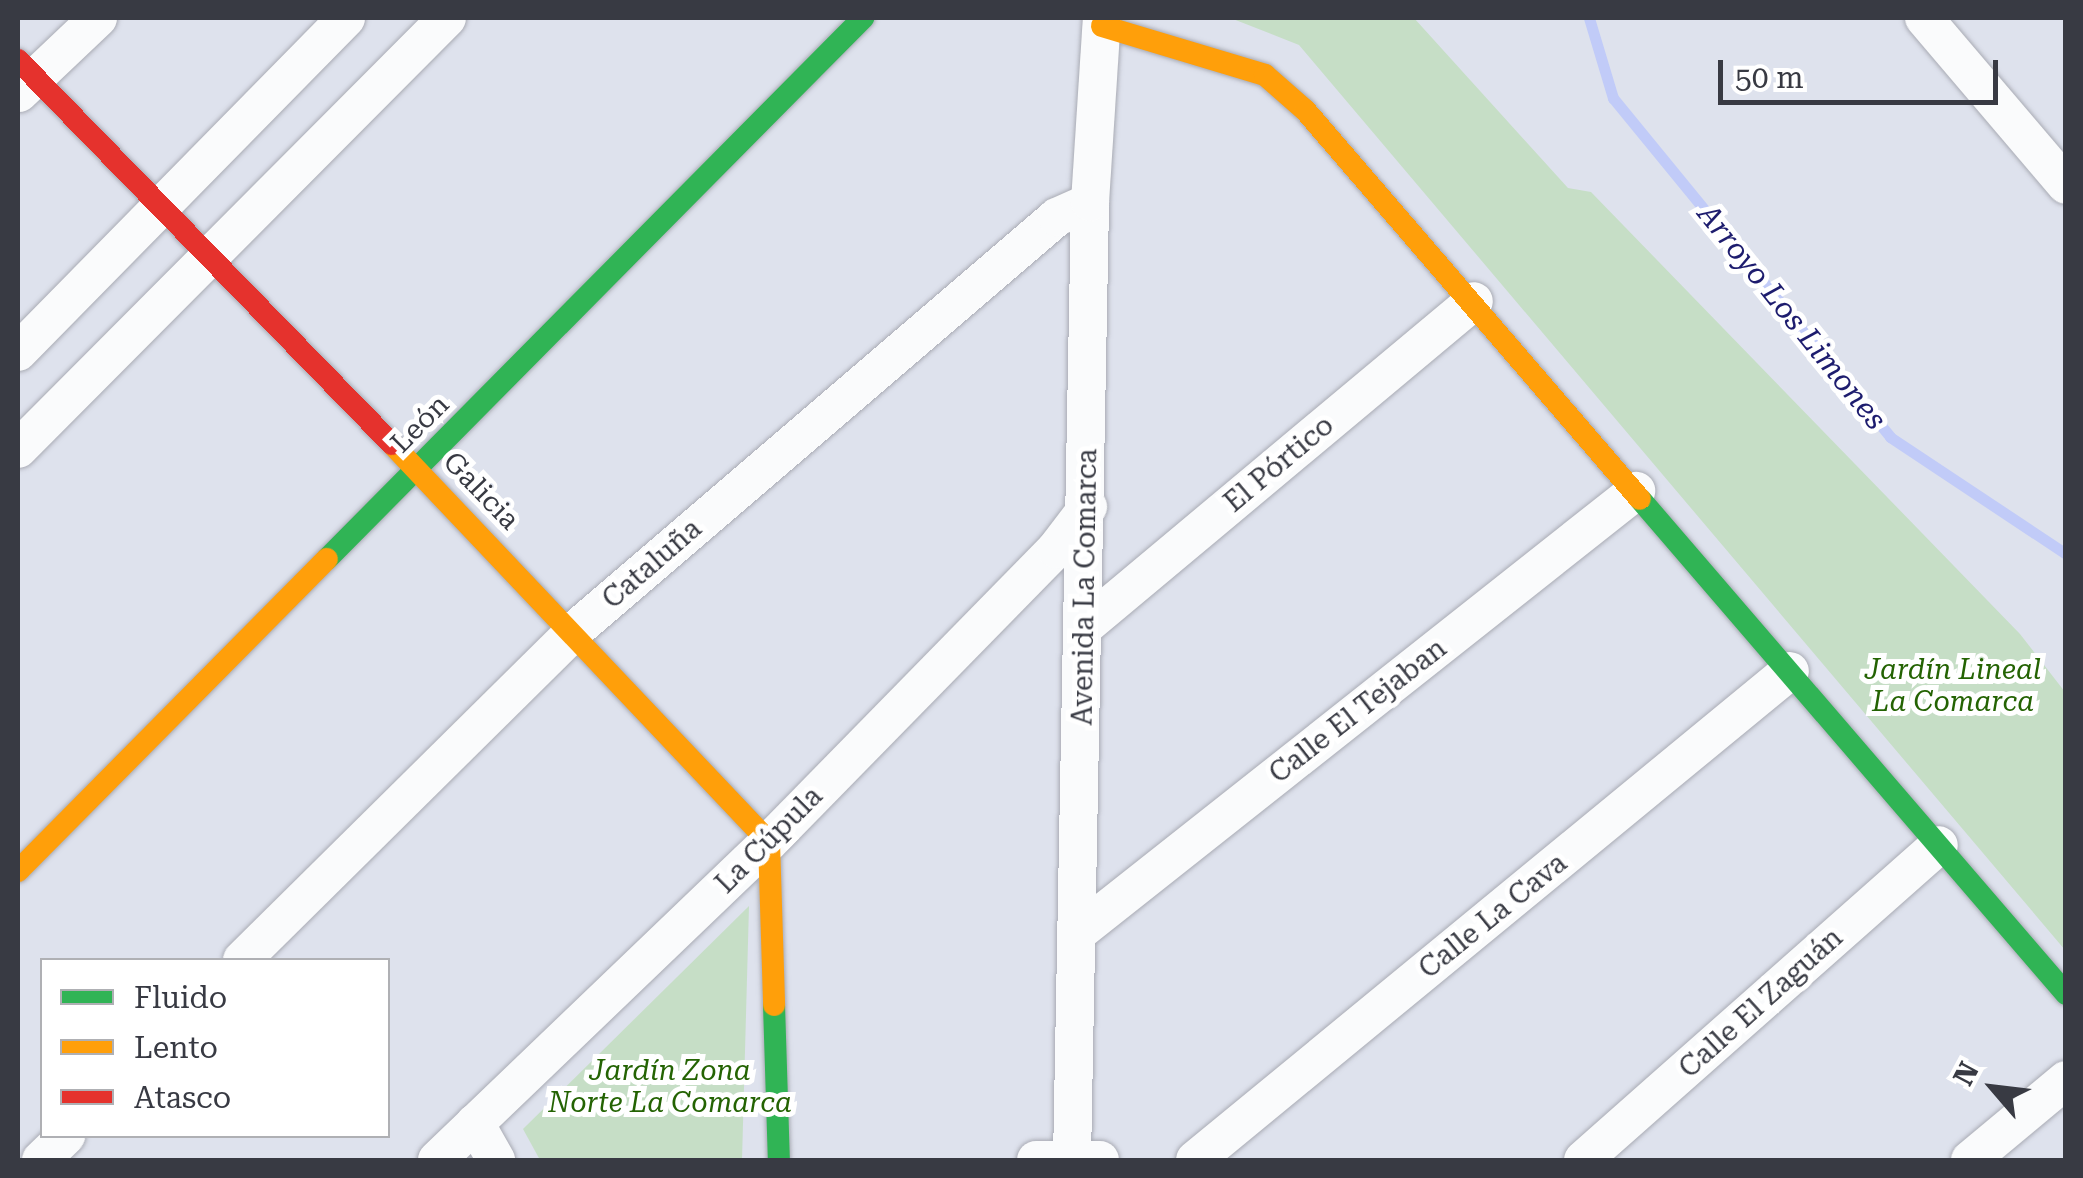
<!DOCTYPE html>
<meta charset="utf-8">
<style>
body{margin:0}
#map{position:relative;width:2083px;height:1178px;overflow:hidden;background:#dee2ed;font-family:"Roboto Serif",serif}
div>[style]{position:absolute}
.green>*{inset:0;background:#c6dec6}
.stream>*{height:11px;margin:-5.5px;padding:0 5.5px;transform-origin:5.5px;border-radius:5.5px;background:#c1cbf8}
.roads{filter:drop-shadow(0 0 2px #a9abb4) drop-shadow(0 0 2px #a9abb4)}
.street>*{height:38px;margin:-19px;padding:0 19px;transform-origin:19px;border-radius:19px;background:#fafbfc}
.fast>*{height:22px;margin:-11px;padding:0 11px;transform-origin:11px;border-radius:11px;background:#30b455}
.slow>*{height:22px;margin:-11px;padding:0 11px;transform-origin:11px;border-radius:11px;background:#ff9f0a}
.jam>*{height:22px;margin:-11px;padding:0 11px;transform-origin:11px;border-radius:11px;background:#e5322d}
span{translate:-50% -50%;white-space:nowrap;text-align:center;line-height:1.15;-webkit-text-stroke:10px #fff;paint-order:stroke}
.street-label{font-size:28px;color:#383a43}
.park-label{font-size:28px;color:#246303;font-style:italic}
.water-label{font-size:30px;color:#1d1c6e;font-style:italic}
.frame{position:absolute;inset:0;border:20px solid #383a43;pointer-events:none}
.legend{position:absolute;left:40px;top:958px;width:350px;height:180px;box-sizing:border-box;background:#fff;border:2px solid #afb0b4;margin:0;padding:12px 18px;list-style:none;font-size:30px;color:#383a43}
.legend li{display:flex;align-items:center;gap:20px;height:50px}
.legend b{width:50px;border:2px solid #afb0b4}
.north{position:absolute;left:1943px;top:1038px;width:100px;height:100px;-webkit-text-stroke:8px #fff;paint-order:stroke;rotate:298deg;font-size:28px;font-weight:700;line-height:40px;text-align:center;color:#383a43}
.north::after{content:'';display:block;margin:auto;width:35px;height:45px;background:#383a43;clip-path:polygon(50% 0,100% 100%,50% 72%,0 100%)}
.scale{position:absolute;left:1718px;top:60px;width:280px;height:45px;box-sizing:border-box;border:5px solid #383a43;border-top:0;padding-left:12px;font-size:30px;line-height:35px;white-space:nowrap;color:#383a43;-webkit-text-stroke:8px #fff;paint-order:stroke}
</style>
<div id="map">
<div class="green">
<div style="clip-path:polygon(1181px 18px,1414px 18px,1568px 188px,1591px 192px,2020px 634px,2065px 692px,2065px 950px,1299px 45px,1233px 19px)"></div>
<div style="clip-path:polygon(749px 906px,742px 1160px,540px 1160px,523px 1129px)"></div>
</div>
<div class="stream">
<div style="left:1589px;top:18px;width:84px;rotate:73.3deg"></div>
<div style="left:1613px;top:98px;width:438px;rotate:50.7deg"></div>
<div style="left:1890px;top:437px;width:211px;rotate:33.6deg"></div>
</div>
<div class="roads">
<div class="street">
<div style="left:1924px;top:18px;width:219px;rotate:49.6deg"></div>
<div style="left:19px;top:93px;width:109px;rotate:-43.5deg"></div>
<div style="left:18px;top:352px;width:468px;rotate:-45.5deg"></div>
<div style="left:18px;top:449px;width:608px;rotate:-45.13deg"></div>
<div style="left:1084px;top:627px;width:508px;rotate:-39.89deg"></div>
<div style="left:1081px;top:930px;width:708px;rotate:-38.34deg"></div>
<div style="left:242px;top:960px;width:467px;rotate:-44.7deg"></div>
<div style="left:574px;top:631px;width:636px;rotate:-40.6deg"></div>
<div style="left:1057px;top:217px;width:36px;rotate:-24deg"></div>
<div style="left:475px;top:1123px;width:43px;rotate:60.4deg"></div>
<div style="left:41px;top:1160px;width:35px;rotate:-44deg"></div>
<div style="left:437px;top:1160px;width:460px;rotate:-43.8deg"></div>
<div style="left:769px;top:842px;width:410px;rotate:-45.6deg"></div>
<div style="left:1056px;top:549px;width:53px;rotate:-52.7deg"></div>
<div style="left:1036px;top:1160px;width:64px"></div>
<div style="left:1072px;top:1160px;width:958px;rotate:-88.92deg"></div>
<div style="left:1090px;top:202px;width:184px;rotate:-86.3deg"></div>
<div style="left:1195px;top:1160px;width:770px;rotate:-39.42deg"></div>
<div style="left:1583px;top:1160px;width:475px;rotate:-41.5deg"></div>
<div style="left:1970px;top:1160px;width:125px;rotate:-39.8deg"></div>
</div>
<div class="fast">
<div style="left:1640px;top:499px;width:653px;rotate:49.28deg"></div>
<div style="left:327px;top:559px;width:762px;rotate:-45.27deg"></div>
<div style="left:774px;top:1005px;width:155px;rotate:88.2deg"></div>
</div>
<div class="slow">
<div style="left:1102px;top:26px;width:170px;rotate:16.7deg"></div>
<div style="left:1265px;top:75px;width:53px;rotate:41.2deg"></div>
<div style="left:1305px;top:110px;width:513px;rotate:49.27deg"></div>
<div style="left:392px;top:444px;width:548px;rotate:46.55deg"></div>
<div style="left:769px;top:842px;width:163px;rotate:88.2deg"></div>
<div style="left:18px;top:871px;width:439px;rotate:-45.3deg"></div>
</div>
<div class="jam">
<div style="left:18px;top:60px;width:536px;rotate:45.76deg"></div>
</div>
</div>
<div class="street-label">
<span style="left:420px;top:424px;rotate:-45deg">León</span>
<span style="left:1279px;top:464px;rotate:-40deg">El Pórtico</span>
<span style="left:481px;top:491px;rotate:46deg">Galicia</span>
<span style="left:652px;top:564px;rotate:-41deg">Cataluña</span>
<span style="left:1085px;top:587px;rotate:-89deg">Avenida La Comarca</span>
<span style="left:1358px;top:711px;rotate:-38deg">Calle El Tejaban</span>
<span style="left:769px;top:840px;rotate:-45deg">La Cúpula</span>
<span style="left:1493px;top:916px;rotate:-39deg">Calle La Cava</span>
<span style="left:1761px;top:1003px;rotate:-42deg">Calle El Zaguán</span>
</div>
<div class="park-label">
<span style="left:1953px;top:686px">Jardín Lineal<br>La Comarca</span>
<span style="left:670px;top:1087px">Jardín Zona<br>Norte La Comarca</span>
</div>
<div class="water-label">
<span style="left:1792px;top:317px;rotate:51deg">Arroyo Los Limones</span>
</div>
<div class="frame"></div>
<ul class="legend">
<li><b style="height:12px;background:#30b455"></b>Fluido</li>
<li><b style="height:12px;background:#ff9f0a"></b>Lento</li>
<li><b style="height:12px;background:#e5322d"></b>Atasco</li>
</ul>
<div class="north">N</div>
<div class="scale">50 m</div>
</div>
